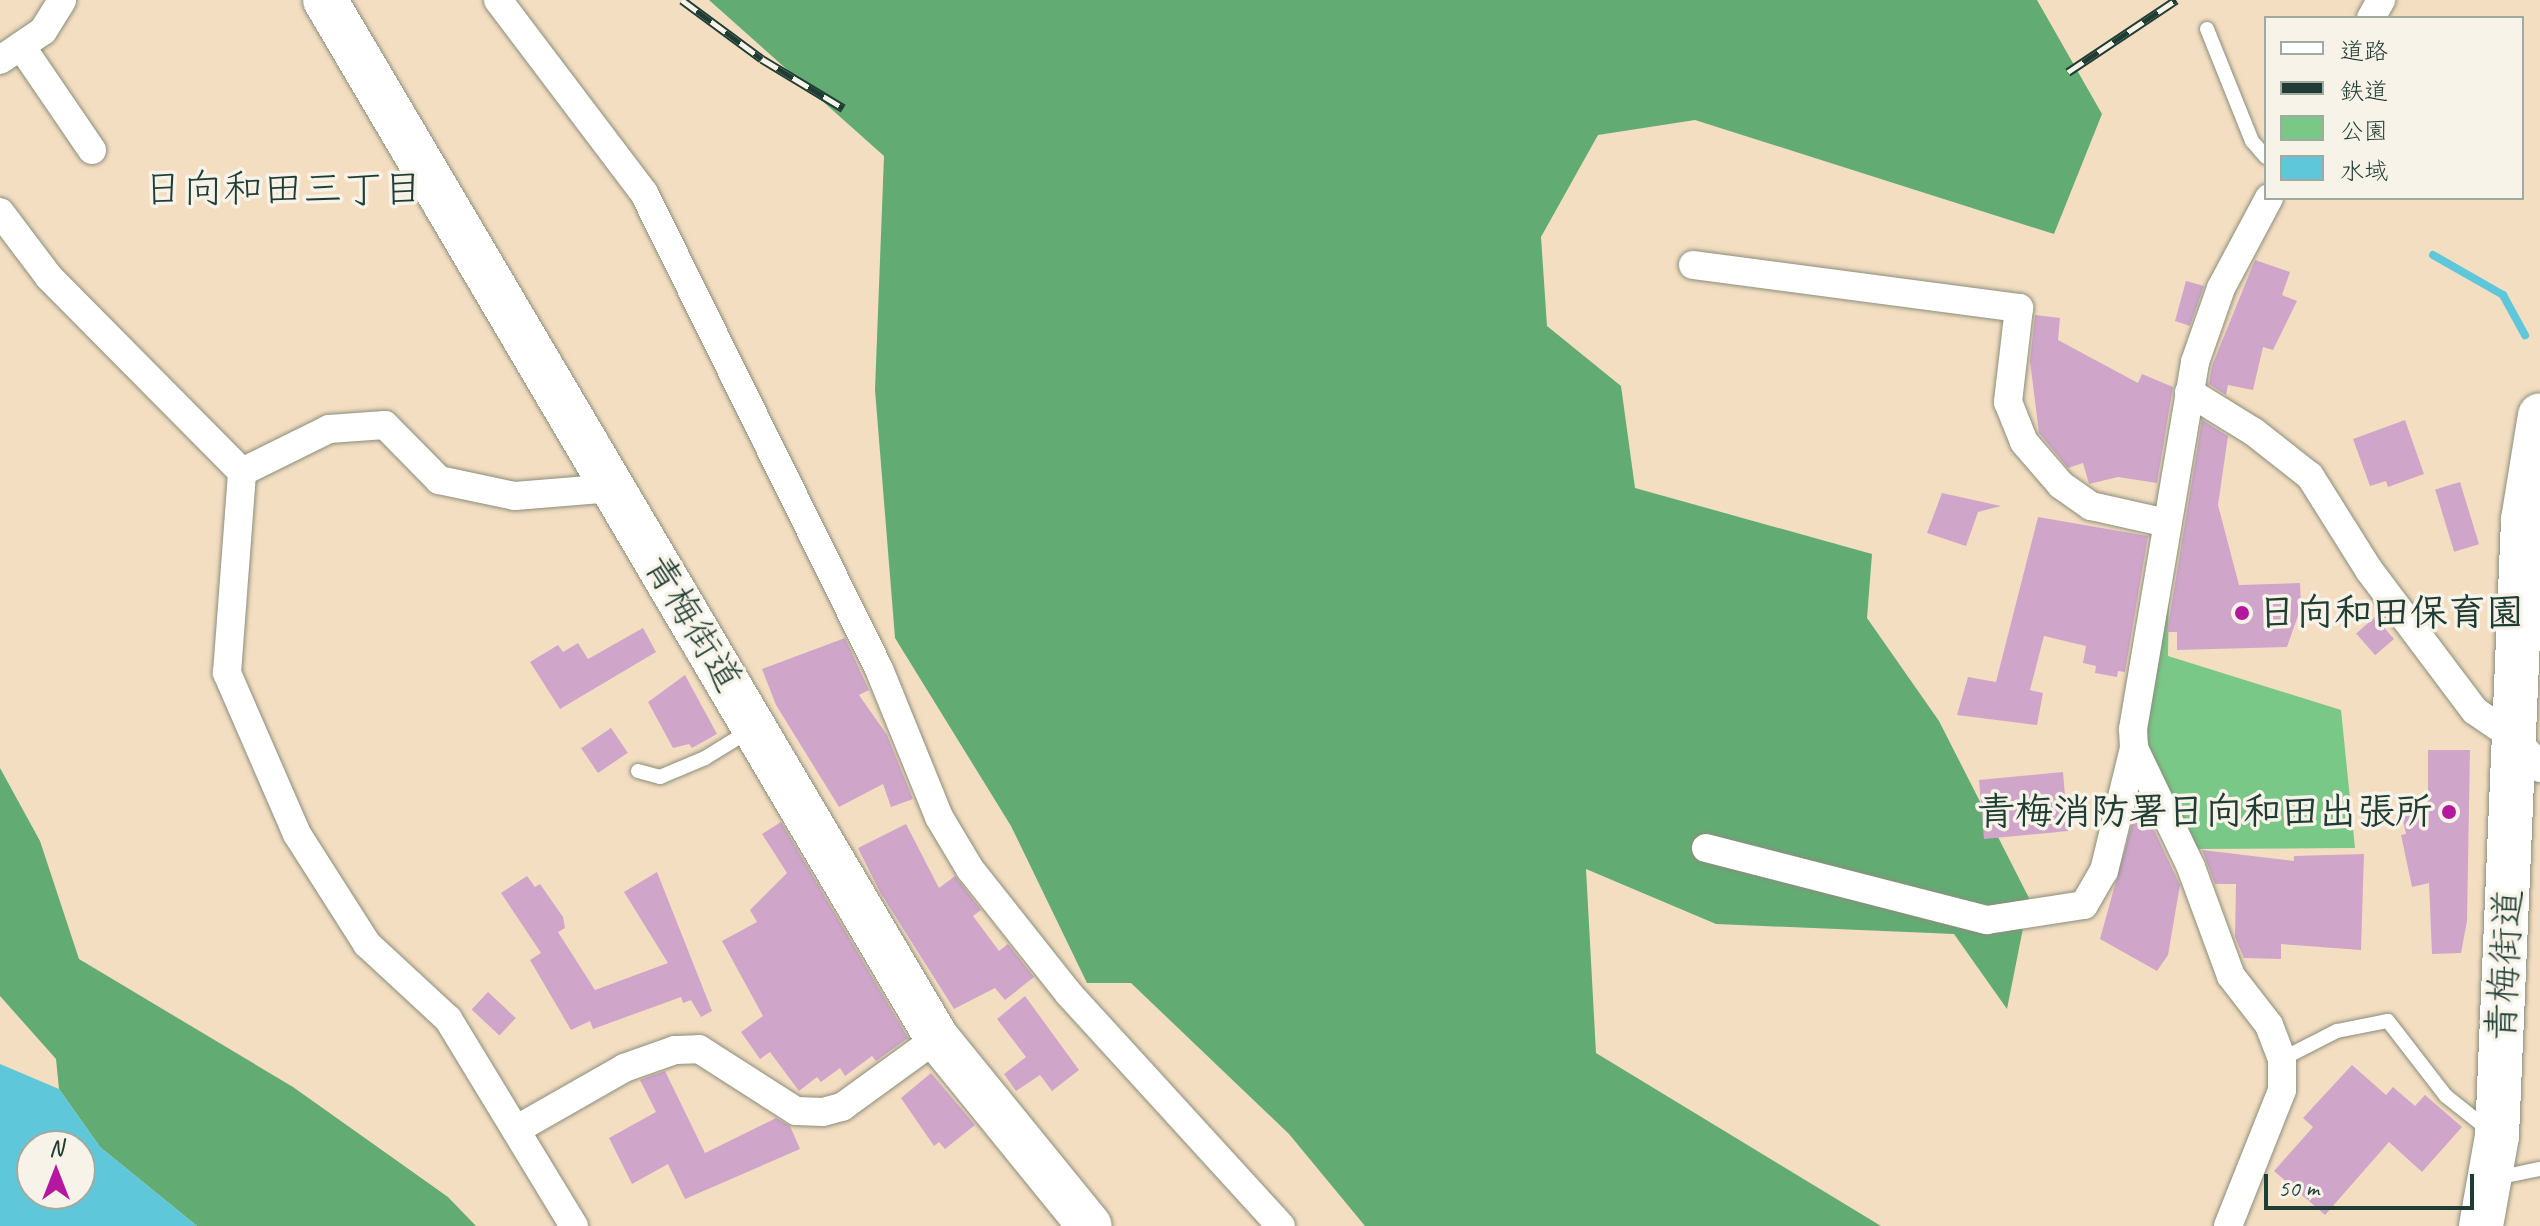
<!DOCTYPE html>
<meta charset="utf-8">
<style>
body{margin:0}
#map{position:relative;width:2540px;height:1226px;overflow:hidden;background:#f4dec2;font-family:Caveat,"Klee One",sans-serif}
div>[style]{position:absolute}
.green>*{inset:0;background:#79c888}
.forest>*{inset:0;background:#62ac74}
.water>*{inset:0;background:#5ec7da}
.stream>*{height:8px;margin:-4px;padding:0 4px;transform-origin:4px;border-radius:4px;background:#5ec7da}
.building>*{inset:0;background:#cfa6ca;transform-origin:0 0}
.roads{filter:drop-shadow(0 0 2px #8a8e7b) drop-shadow(0 0 2px #8a8e7b)}
.service>*{height:14px;margin:-7px;padding:0 7px;transform-origin:7px;border-radius:7px;background:#fff}
.minor>*{height:28px;margin:-14px;padding:0 14px;transform-origin:14px;border-radius:14px;background:#fff}
.trunk>*{height:44px;margin:-22px;padding:0 22px;transform-origin:22px;border-radius:22px;background:#fff}
.rail>*{height:9px;margin-top:-4.5px;transform-origin:0;background:repeating-linear-gradient(90deg,#f7f3e8 0 18px,#1f3d34 0 36px);box-sizing:border-box;border-block:2px solid #1f3d34}
.dots>*{width:22px;height:22px;translate:-50% -50%;box-sizing:border-box;border:4px solid #f7f3e8;border-radius:50%}
span{translate:-50% -50%;white-space:nowrap;text-align:center;line-height:1.15;-webkit-text-stroke:7px #f7f3e8;paint-order:stroke}
.poi-label{font-size:38px;color:#1f3d34;font-weight:700}
.left{translate:0 -50%;text-align:left}
.right{translate:-100% -50%;text-align:right}
.street-label{font-size:38px;color:#1f3d34}
.neighbourhood-label{font-size:40px;color:#1f3d34}
.legend{position:absolute;left:2264px;top:16px;width:260px;height:184px;box-sizing:border-box;background:#f7f3e8;border:2px solid #a1aaa0;margin:0;padding:10px 14px;list-style:none;font-size:24px;color:#1f3d34}
.legend li{display:flex;align-items:center;gap:16px;height:40px}
.legend b{width:40px;border:2px solid #a1aaa0}
.north{position:absolute;left:16px;top:1130px;width:80px;height:80px;box-sizing:border-box;background:#f7f3e8;border:2px solid #a1aaa0;border-radius:50%;rotate:0deg;font-size:22px;font-weight:700;line-height:32px;text-align:center;color:#1f3d34}
.north::after{content:'';display:block;margin:auto;width:28px;height:36px;background:#b5179e;clip-path:polygon(50% 0,100% 100%,50% 72%,0 100%)}
.scale{position:absolute;left:2264px;top:1174px;width:210px;height:36px;box-sizing:border-box;border:4px solid #1f3d34;border-top:0;padding-left:10px;font-size:24px;line-height:28px;white-space:nowrap;color:#1f3d34;-webkit-text-stroke:6px #f7f3e8;paint-order:stroke}
</style>
<div id="map">
<div class="green">
<div style="clip-path:polygon(2169px 590px,2168px 656px,2341px 710px,2355px 848px,2191px 849px,2141px 739px)"></div>
</div>
<div class="forest">
<div style="clip-path:polygon(709px 0,2037px 0,2102px 114px,2054px 234px,1695px 120px,1598px 135px,1541px 237px,1547px 326px,1621px 386px,1635px 488px,1872px 554px,1867px 618px,1939px 721px,2029px 898px,2007px 1009px,1954px 934px,1716px 924px,1586px 869px,1596px 1053px,1881px 1226px,1365px 1226px,1289px 1134px,1131px 983px,1087px 983px,1011px 826px,895px 638px,875px 390px,884px 156px)"></div>
<div style="clip-path:polygon(0 768px,40px 841px,79px 959px,293px 1087px,448px 1197px,476px 1226px,197px 1226px,100px 1147px,59px 1089px,56px 1059px,0 996px)"></div>
</div>
<div class="water">
<div style="clip-path:polygon(evenodd,0 1064px,59px 1089px,100px 1147px,197px 1226px,0 1226px,0 1064px,32px 1146px,80px 1146px,80px 1194px,32px 1194px,32px 1146px)"></div>
</div>
<div class="stream">
<div style="left:2433px;top:255px;width:81px;rotate:29.7deg"></div>
<div style="left:2503px;top:295px;width:46px;rotate:61.2deg"></div>
</div>
<div class="building">
<div style="clip-path:polygon(2255px 260px,2290px 272px,2282px 295px,2297px 301px,2273px 350px,2263px 347px,2253px 390px,2228px 385px,2226px 395px,2209px 384px,2212px 366px)"></div>
<div style="clip-path:polygon(2186px 281px,2204px 286px,2190px 326px,2175px 321px)"></div>
<div style="clip-path:polygon(2035px 315px,2060px 318px,2058px 340px,2138px 383px,2142px 374px,2173px 387px,2157px 483px,2118px 477px,2089px 484px,2083px 463px,2068px 468px,2039px 433px,2030px 361px)"></div>
<div style="clip-path:polygon(2202px 420px,2228px 436px,2218px 505px,2239px 585px,2300px 583px,2301px 607px,2287px 647px,2177px 650px,2177px 632px,2167px 632px)"></div>
<div style="clip-path:polygon(2405px 420px,2424px 474px,2388px 487px,2386px 481px,2370px 486px,2353px 439px)"></div>
<div style="left:2460px;top:482px;width:65px;height:26px;rotate:73deg"></div>
<div style="clip-path:polygon(1942px 493px,2001px 506px,1978px 512px,1966px 546px,1927px 533px)"></div>
<div style="clip-path:polygon(2038px 517px,2148px 536px,2125px 672px,2118px 671px,2117px 677px,2095px 673px,2096px 666px,2083px 663px,2086px 646px,2044px 636px,2030px 690px,2043px 693px,2037px 725px,1957px 715px,1968px 677px,1996px 682px)"></div>
<div style="left:2375px;top:617px;width:29px;height:25px;rotate:49deg"></div>
<div style="clip-path:polygon(643px 628px,656px 652px,560px 709px,530px 662px,558px 645px,563px 652px,578px 643px,588px 659px)"></div>
<div style="clip-path:polygon(845px 638px,869px 690px,859px 695px,887px 735px,913px 799px,891px 807px,883px 784px,839px 807px,776px 705px,762px 669px)"></div>
<div style="clip-path:polygon(685px 675px,717px 734px,692px 748px,689px 744px,673px 748px,648px 702px)"></div>
<div style="left:611px;top:728px;width:30px;height:36px;rotate:56deg"></div>
<div style="clip-path:polygon(2428px 750px,2470px 750px,2467px 921px,2461px 953px,2432px 954px,2429px 883px,2412px 887px,2401px 835px,2406px 834px,2401px 812px,2428px 806px)"></div>
<div style="clip-path:polygon(2063px 772px,2065px 796px,2072px 796px,2075px 816px,2067px 818px,2068px 831px,1984px 839px,1979px 780px)"></div>
<div style="clip-path:polygon(2139px 798px,2180px 885px,2168px 955px,2157px 971px,2100px 939px)"></div>
<div style="clip-path:polygon(781px 822px,908px 1038px,876px 1061px,872px 1056px,845px 1076px,840px 1068px,821px 1082px,817px 1077px,799px 1091px,770px 1052px,760px 1059px,741px 1032px,763px 1016px,722px 941px,757px 922px,750px 910px,787px 873px,762px 834px)"></div>
<div style="clip-path:polygon(906px 824px,939px 888px,955px 876px,981px 910px,973px 916px,999px 951px,1008px 944px,1034px 977px,1005px 1000px,995px 988px,954px 1009px,880px 892px,858px 848px)"></div>
<div style="clip-path:polygon(2202px 850px,2294px 861px,2294px 856px,2364px 854px,2361px 950px,2281px 944px,2281px 959px,2244px 958px,2235px 937px,2236px 884px,2215px 884px)"></div>
<div style="clip-path:polygon(657px 872px,712px 1011px,701px 1017px,691px 1000px,683px 1003px,681px 997px,593px 1029px,590px 1021px,571px 1030px,530px 960px,541px 953px,501px 893px,527px 876px,535px 887px,540px 884px,563px 917px,565px 928px,558px 932px,595px 990px,668px 963px,624px 892px)"></div>
<div style="left:488px;top:992px;width:38px;height:24px;rotate:43deg"></div>
<div style="clip-path:polygon(1025px 996px,1079px 1070px,1052px 1091px,1040px 1075px,1016px 1091px,1004px 1074px,1026px 1057px,997px 1019px)"></div>
<div style="clip-path:polygon(2352px 1065px,2386px 1095px,2393px 1087px,2415px 1106px,2425px 1095px,2462px 1127px,2422px 1172px,2389px 1142px,2325px 1215px,2274px 1171px,2313px 1127px,2303px 1118px)"></div>
<div style="clip-path:polygon(665px 1071px,705px 1153px,776px 1118px,790px 1126px,800px 1149px,685px 1199px,668px 1164px,632px 1184px,609px 1138px,656px 1112px,640px 1080px)"></div>
<div style="clip-path:polygon(931px 1073px,975px 1125px,945px 1149px,939px 1142px,934px 1146px,901px 1098px)"></div>
</div>
<div class="roads">
<div class="service">
<div style="left:2207px;top:29px;width:121px;rotate:68.1deg"></div>
<div style="left:2252px;top:141px;width:21px;rotate:49deg"></div>
<div style="left:638px;top:771px;width:23px;rotate:15deg"></div>
<div style="left:660px;top:777px;width:49px;rotate:-22.9deg"></div>
<div style="left:705px;top:758px;width:52px;rotate:-31.5deg"></div>
<div style="left:2282px;top:1059px;width:62px;rotate:-27deg"></div>
<div style="left:2337px;top:1031px;width:52px;rotate:-11.1deg"></div>
<div style="left:2388px;top:1021px;width:95px;rotate:52.3deg"></div>
<div style="left:2446px;top:1096px;width:56px;rotate:38.5deg"></div>
<div style="left:2496px;top:1178px;width:45px;rotate:-11.6deg"></div>
</div>
<div class="minor">
<div style="left:498px;top:0;width:242px;rotate:52.9deg"></div>
<div style="left:644px;top:193px;width:531px;rotate:63.72deg"></div>
<div style="left:879px;top:669px;width:160px;rotate:67.9deg"></div>
<div style="left:939px;top:817px;width:61px;rotate:59.2deg"></div>
<div style="left:970px;top:869px;width:159px;rotate:51.6deg"></div>
<div style="left:1069px;top:994px;width:314px;rotate:47.6deg"></div>
<div style="left:2371px;top:18px;width:21px;rotate:-61deg"></div>
<div style="left:21px;top:46px;width:126px;rotate:55.7deg"></div>
<div style="left:0;top:60px;width:52px;rotate:-34deg"></div>
<div style="left:43px;top:31px;width:36px;rotate:-58deg"></div>
<div style="left:0;top:212px;width:81px;rotate:53deg"></div>
<div style="left:49px;top:277px;width:274px;rotate:45.3deg"></div>
<div style="left:1693px;top:265px;width:329px;rotate:7.5deg"></div>
<div style="left:2019px;top:308px;width:95px;rotate:96.7deg"></div>
<div style="left:2008px;top:402px;width:43px;rotate:68.2deg"></div>
<div style="left:2024px;top:442px;width:57px;rotate:49.3deg"></div>
<div style="left:2061px;top:485px;width:37px;rotate:35deg"></div>
<div style="left:2091px;top:506px;width:78px;rotate:12.6deg"></div>
<div style="left:2189px;top:392px;width:76px;rotate:31.6deg"></div>
<div style="left:2254px;top:432px;width:71px;rotate:38.2deg"></div>
<div style="left:2310px;top:476px;width:111px;rotate:57.9deg"></div>
<div style="left:2369px;top:570px;width:176px;rotate:53.1deg"></div>
<div style="left:2475px;top:711px;width:50px;rotate:34.3deg"></div>
<div style="left:2516px;top:739px;width:38px;rotate:50deg"></div>
<div style="left:1706px;top:848px;width:290px;rotate:14.4deg"></div>
<div style="left:1987px;top:920px;width:98px;rotate:-8.8deg"></div>
<div style="left:2084px;top:905px;width:39px;rotate:-60deg"></div>
<div style="left:2104px;top:871px;width:127px;rotate:-76.3deg"></div>
<div style="left:519px;top:1128px;width:121px;rotate:-29.7deg"></div>
<div style="left:624px;top:1068px;width:54px;rotate:-19.4deg"></div>
<div style="left:675px;top:1050px;width:24px;rotate:-2deg"></div>
<div style="left:699px;top:1049px;width:115px;rotate:32.6deg"></div>
<div style="left:796px;top:1111px;width:27px;rotate:2deg"></div>
<div style="left:823px;top:1112px;width:20px;rotate:-15deg"></div>
<div style="left:842px;top:1107px;width:117px;rotate:-36deg"></div>
<div style="left:574px;top:1226px;width:242px;rotate:-121.3deg"></div>
<div style="left:448px;top:1019px;width:110px;rotate:-137.2deg"></div>
<div style="left:367px;top:944px;width:130px;rotate:-122.5deg"></div>
<div style="left:297px;top:834px;width:176px;rotate:-113.5deg"></div>
<div style="left:227px;top:673px;width:202px;rotate:-85.7deg"></div>
<div style="left:242px;top:472px;width:97px;rotate:-26.3deg"></div>
<div style="left:329px;top:429px;width:56px;rotate:-4.1deg"></div>
<div style="left:385px;top:425px;width:77px;rotate:45.5deg"></div>
<div style="left:439px;top:480px;width:78px;rotate:11.9deg"></div>
<div style="left:515px;top:496px;width:98px;rotate:-4.7deg"></div>
<div style="left:2228px;top:1226px;width:146px;rotate:-68.3deg"></div>
<div style="left:2282px;top:1090px;width:31px;rotate:-90deg"></div>
<div style="left:2282px;top:1059px;width:36px;rotate:-111deg"></div>
<div style="left:2269px;top:1025px;width:62px;rotate:-127.8deg"></div>
<div style="left:2231px;top:976px;width:116px;rotate:-110.2deg"></div>
<div style="left:2191px;top:867px;width:132px;rotate:-115.6deg"></div>
<div style="left:2134px;top:748px;width:19px;rotate:-93deg"></div>
<div style="left:2133px;top:729px;width:372px;rotate:-80.4deg"></div>
<div style="left:2195px;top:362px;width:78px;rotate:-70.6deg"></div>
<div style="left:2221px;top:288px;width:102px;rotate:-61.9deg"></div>
</div>
<div class="trunk">
<div style="left:325px;top:0;width:1205px;rotate:59.48deg"></div>
<div style="left:937px;top:1038px;width:242px;rotate:50.9deg"></div>
<div style="left:2481px;top:1226px;width:91px;rotate:-79.9deg"></div>
<div style="left:2497px;top:1136px;width:617px;rotate:-87.58deg"></div>
<div style="left:2523px;top:520px;width:106px;rotate:-80.8deg"></div>
</div>
</div>
<div class="rail">
<div style="left:682px;top:0;width:99px;rotate:36.4deg"></div>
<div style="left:762px;top:59px;width:95px;rotate:31.2deg"></div>
<div style="left:2068px;top:72px;width:130px;rotate:-33.7deg"></div>
</div>
<div class="dots">
<div style="left:2242px;top:613px;background:#b5179e"></div>
<div style="left:2449px;top:812px;background:#b5179e"></div>
</div>
<div class="poi-label">
<span class="left" style="left:2258px;top:613px">日向和田保育園</span>
<span class="right" style="left:2433px;top:812px">青梅消防署日向和田出張所</span>
</div>
<div class="street-label">
<span style="left:693px;top:623px;rotate:59deg">青梅街道</span>
<span style="left:2505px;top:965px;rotate:-87deg">青梅街道</span>
</div>
<div class="neighbourhood-label">
<span style="left:283px;top:189px">日向和田三丁目</span>
</div>
<ul class="legend">
<li><b style="height:10px;background:#fff"></b>道路</li>
<li><b style="height:10px;background:#1f3d34"></b>鉄道</li>
<li><b style="height:22px;background:#79c888"></b>公園</li>
<li><b style="height:22px;background:#5ec7da"></b>水域</li>
</ul>
<div class="north">N</div>
<div class="scale">50 m</div>
</div>
